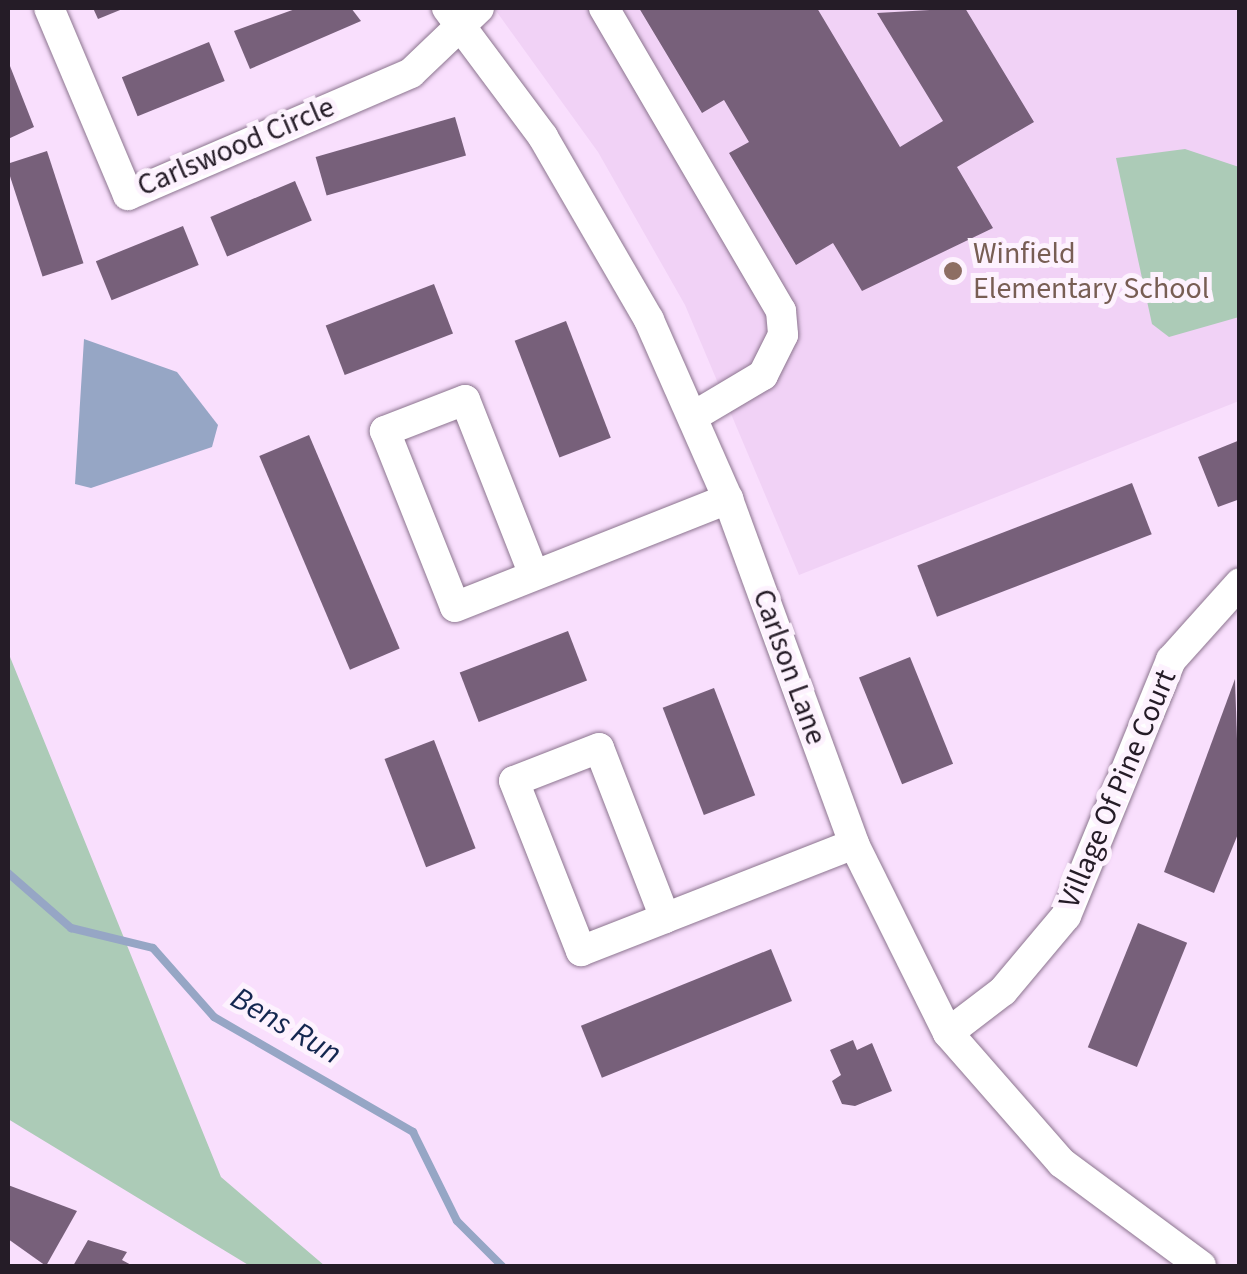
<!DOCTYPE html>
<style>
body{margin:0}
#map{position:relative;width:1247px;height:1274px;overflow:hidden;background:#f9dffd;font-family:"Source Sans 3",sans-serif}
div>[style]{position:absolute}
.built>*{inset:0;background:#f1d2f6}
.green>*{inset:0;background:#accbb7}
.water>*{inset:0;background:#96a6c5}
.stream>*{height:8px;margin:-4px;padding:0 4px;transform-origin:4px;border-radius:4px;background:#96a6c5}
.building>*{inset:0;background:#77607a;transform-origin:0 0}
.roads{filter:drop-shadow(0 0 2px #8c758f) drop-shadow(0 0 2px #8c758f)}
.minor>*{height:30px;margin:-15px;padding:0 15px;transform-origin:15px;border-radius:15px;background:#fff}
.dots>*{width:28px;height:28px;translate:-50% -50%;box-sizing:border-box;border:5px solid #fdf2fe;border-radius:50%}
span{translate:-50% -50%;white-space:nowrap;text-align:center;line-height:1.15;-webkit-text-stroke:10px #fdf2fe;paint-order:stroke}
.street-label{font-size:30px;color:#251c27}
.education-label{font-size:30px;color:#785e54}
.left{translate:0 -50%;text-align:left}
.water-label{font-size:32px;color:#142750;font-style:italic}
.frame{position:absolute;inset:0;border:10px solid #251c27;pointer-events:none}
</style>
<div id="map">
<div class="built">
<div style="clip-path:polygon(494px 8px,1239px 8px,1239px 401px,799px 575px,685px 305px,598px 152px)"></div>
</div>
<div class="green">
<div style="clip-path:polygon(1185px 149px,1239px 167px,1239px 317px,1169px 337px,1152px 324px,1116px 158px)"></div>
<div style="clip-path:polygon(8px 652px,221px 1177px,325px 1266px,250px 1266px,8px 1119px)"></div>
</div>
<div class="water">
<div style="clip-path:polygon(84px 339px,177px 372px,218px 425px,212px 447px,91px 488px,75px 484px)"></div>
</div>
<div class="stream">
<div style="left:8px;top:873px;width:84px;rotate:41.1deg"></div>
<div style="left:71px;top:928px;width:84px;rotate:13.7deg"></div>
<div style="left:153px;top:948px;width:92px;rotate:48.5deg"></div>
<div style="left:214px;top:1017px;width:230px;rotate:30deg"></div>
<div style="left:413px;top:1132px;width:99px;rotate:63.7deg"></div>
<div style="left:457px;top:1221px;width:64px;rotate:45deg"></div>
</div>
<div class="building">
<div style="clip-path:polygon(93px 8px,125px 8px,98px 19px)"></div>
<div style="clip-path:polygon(298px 8px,351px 8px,361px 21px,250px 69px,234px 31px)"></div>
<div style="clip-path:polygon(639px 8px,817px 8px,900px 147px,943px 121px,877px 13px,965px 8px,1034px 122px,957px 167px,993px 228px,862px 291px,833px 243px,796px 265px,729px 153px,749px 142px,724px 100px,702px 113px)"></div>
<div style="left:209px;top:42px;width:42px;height:94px;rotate:68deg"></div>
<div style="clip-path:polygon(8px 61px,34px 127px,8px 139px)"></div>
<div style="left:455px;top:117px;width:40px;height:145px;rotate:74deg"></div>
<div style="left:47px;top:151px;width:118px;height:43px;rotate:72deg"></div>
<div style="left:295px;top:181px;width:43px;height:92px;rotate:67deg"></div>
<div style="left:183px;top:226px;width:42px;height:94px;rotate:68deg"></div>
<div style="left:434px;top:284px;width:53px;height:116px;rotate:69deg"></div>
<div style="left:566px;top:321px;width:125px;height:55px;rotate:69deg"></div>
<div style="left:309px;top:435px;width:232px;height:54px;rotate:67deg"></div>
<div style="clip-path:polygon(1240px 440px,1240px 499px,1218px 507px,1198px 457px)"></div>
<div style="left:1132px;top:483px;width:55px;height:230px;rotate:69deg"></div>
<div style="left:568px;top:631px;width:53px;height:116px;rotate:69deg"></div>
<div style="left:910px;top:657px;width:115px;height:55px;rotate:68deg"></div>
<div style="clip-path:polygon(1235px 679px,1240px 829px,1214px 893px,1164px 872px)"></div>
<div style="left:714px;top:688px;width:115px;height:55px;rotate:69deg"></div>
<div style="left:434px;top:740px;width:116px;height:53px;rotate:69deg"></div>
<div style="left:1138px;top:923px;width:53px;height:134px;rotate:22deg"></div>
<div style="left:771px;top:949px;width:56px;height:205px;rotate:68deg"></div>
<div style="clip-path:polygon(853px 1040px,857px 1050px,872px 1043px,892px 1091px,855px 1106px,842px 1104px,832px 1081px,841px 1075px,830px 1050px)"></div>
<div style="clip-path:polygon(8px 1185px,77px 1211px,46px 1266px,8px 1239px)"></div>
<div style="clip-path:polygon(88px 1240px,127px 1252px,122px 1260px,133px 1266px,73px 1266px)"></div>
</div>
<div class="roads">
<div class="minor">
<div style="left:49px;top:8px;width:203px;rotate:67.1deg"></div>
<div style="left:128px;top:195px;width:308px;rotate:-23.3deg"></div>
<div style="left:411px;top:73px;width:94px;rotate:-43.7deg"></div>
<div style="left:447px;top:8px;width:161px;rotate:53.3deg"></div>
<div style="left:543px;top:137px;width:211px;rotate:59.9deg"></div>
<div style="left:649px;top:320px;width:196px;rotate:66.2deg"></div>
<div style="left:728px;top:499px;width:367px;rotate:69.9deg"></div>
<div style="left:854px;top:844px;width:211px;rotate:63.6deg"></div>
<div style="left:948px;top:1033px;width:173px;rotate:48.8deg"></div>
<div style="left:1062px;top:1163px;width:173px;rotate:36.5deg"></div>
<div style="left:604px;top:8px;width:351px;rotate:59.7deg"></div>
<div style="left:781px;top:311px;width:24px;rotate:85deg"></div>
<div style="left:783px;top:335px;width:45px;rotate:116.6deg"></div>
<div style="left:763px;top:375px;width:80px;rotate:149.3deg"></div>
<div style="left:534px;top:575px;width:188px;rotate:-111.5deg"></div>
<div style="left:465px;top:400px;width:86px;rotate:158.8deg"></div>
<div style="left:385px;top:431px;width:189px;rotate:68.3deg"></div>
<div style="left:455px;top:607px;width:294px;rotate:-21.6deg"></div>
<div style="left:665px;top:918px;width:182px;rotate:-111.2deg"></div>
<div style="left:599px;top:748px;width:91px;rotate:158.8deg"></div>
<div style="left:514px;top:781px;width:183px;rotate:68.5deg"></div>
<div style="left:581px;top:951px;width:90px;rotate:-21.4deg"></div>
<div style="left:665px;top:918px;width:203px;rotate:-21.4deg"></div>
<div style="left:948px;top:1033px;width:69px;rotate:-37.4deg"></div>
<div style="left:1003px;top:991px;width:98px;rotate:-50deg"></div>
<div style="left:1066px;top:916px;width:277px;rotate:-67.7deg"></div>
<div style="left:1171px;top:660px;width:103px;rotate:-48.1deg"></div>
</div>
</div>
<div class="dots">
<div style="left:953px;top:271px;background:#8d6e63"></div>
</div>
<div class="street-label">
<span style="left:236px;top:147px;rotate:-23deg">Carlswood Circle</span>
<span style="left:789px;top:667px;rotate:70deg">Carlson Lane</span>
<span style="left:1118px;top:789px;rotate:-67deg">Village Of Pine Court</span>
</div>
<div class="education-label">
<span class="left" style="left:973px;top:271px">Winfield<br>Elementary School</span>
</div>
<div class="water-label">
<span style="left:286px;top:1026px;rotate:30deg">Bens Run</span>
</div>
<div class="frame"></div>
</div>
